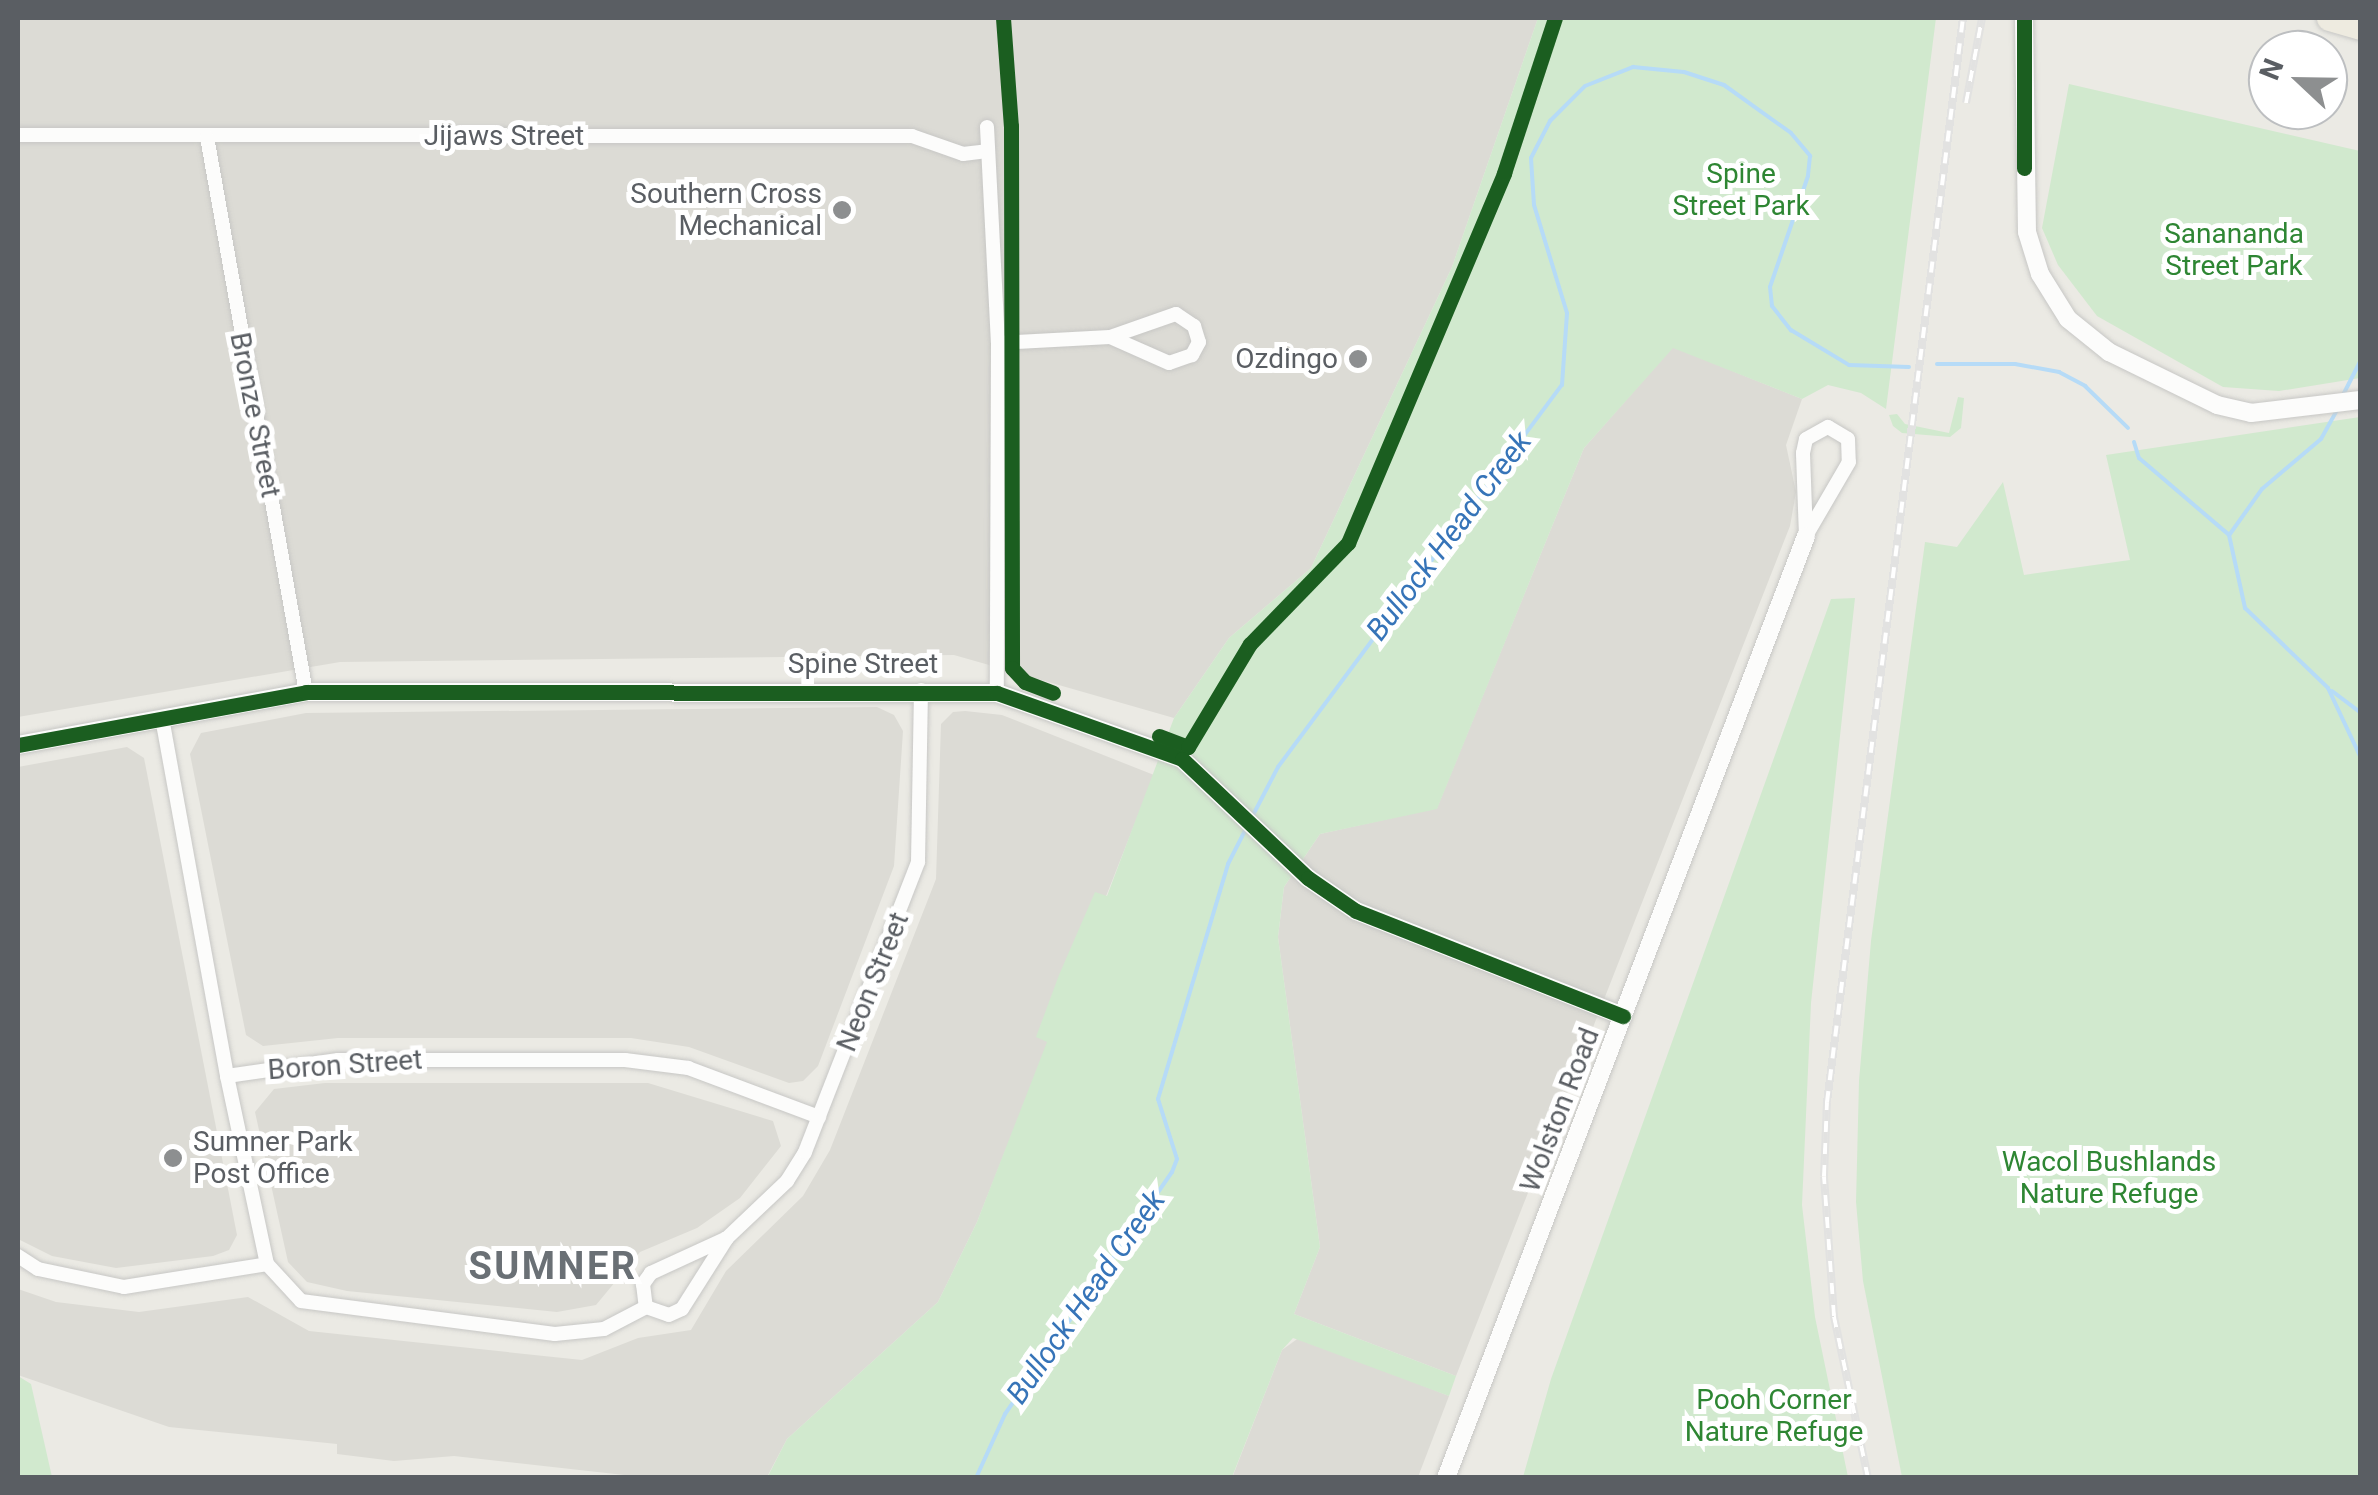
<!DOCTYPE html>
<style>
body{margin:0}
#map{position:relative;width:2378px;height:1495px;overflow:hidden;background:#ebeae4;font-family:Roboto,sans-serif}
div>[style]{position:absolute}
.industrial>*{inset:0;background:#dcdbd5}
.green>*{inset:0;background:#d1e9ce}
.stream>*{height:4px;margin:-2px;padding:0 2px;transform-origin:2px;border-radius:2px;background:#b6dbf7}
.roads{filter:drop-shadow(0 0 2px #c7c7c5) drop-shadow(0 0 2px #c7c7c5)}
.minor>*{height:14px;margin:-7px;padding:0 7px;transform-origin:7px;border-radius:7px;background:#fcfcfb}
.tertiary>*{height:18px;margin:-9px;padding:0 9px;transform-origin:9px;border-radius:9px;background:#fcfcfb}
.motorway>*{height:25px;margin:-12.5px;padding:0 12.5px;transform-origin:12.5px;border-radius:12.5px;background:#eeebe0}
.rail>*{height:8px;margin-top:-4px;transform-origin:0;background:repeating-linear-gradient(90deg,#fff 0 11px,#e2e2e1 0 22px);box-sizing:border-box;border-block:2px solid #e2e2e1}
.cycleway>*{height:15px;margin:-7.5px;padding:0 7.5px;transform-origin:7.5px;border-radius:7.5px;background:#1b5e20}
.dots>*{width:28px;height:28px;translate:-50% -50%;box-sizing:border-box;border:5px solid #fff;border-radius:50%}
span{translate:-50% -50%;white-space:nowrap;text-align:center;line-height:1.15;-webkit-text-stroke:10px #fff;paint-order:stroke}
.street-label{font-size:28px;color:#5a5e63}
.park-label{font-size:28px;color:#2e8633}
.poi-label{font-size:28px;color:#5a5e63}
.right{translate:-100% -50%;text-align:right}
.left{translate:0 -50%;text-align:left}
.water-label{font-size:30px;color:#3674b8;font-style:italic}
.district-label{font-size:38px;color:#6a7075;font-weight:700;letter-spacing:2.5px}
.frame{position:absolute;inset:0;border:20px solid #5a5e63;pointer-events:none}
.north{position:absolute;left:2248px;top:30px;width:100px;height:100px;box-sizing:border-box;background:#fff;border:2px solid #bdbfc1;border-radius:50%;rotate:292deg;font-size:28px;font-weight:700;line-height:40px;text-align:center;color:#5a5e63}
.north::after{content:'';display:block;margin:auto;width:35px;height:45px;background:#8d8f90;clip-path:polygon(50% 0,100% 100%,50% 72%,0 100%)}
</style>
<div id="map">
<div class="industrial">
<div style="clip-path:polygon(18px 18px,1538px 18px,1452px 267px,1311px 568px,1229px 638px,1174px 718px,954px 655px,340px 662px,18px 717px)"></div>
<div style="clip-path:polygon(1673px 347px,1802px 399px,1786px 445px,1796px 492px,1790px 526px,1456px 1376px,1294px 1314px,1320px 1247px,1278px 937px,1284px 887px,1320px 834px,1437px 808px,1584px 448px)"></div>
<div style="clip-path:polygon(877px 707px,894px 715px,903px 731px,894px 866px,818px 1066px,803px 1081px,789px 1083px,689px 1047px,631px 1038px,338px 1038px,263px 1046px,246px 1035px,190px 754px,201px 733px,306px 713px)"></div>
<div style="clip-path:polygon(965px 711px,1002px 715px,1154px 775px,977px 1222px,938px 1302px,787px 1439px,767px 1477px,642px 1477px,454px 1456px,394px 1461px,337px 1454px,337px 1444px,169px 1427px,18px 1375px,18px 1289px,56px 1302px,139px 1312px,248px 1297px,309px 1331px,582px 1360px,638px 1338px,691px 1330px,726px 1271px,803px 1196px,830px 1150px,936px 879px,941px 724px,953px 712px)"></div>
<div style="clip-path:polygon(127px 747px,144px 758px,237px 1235px,229px 1250px,213px 1256px,116px 1268px,52px 1256px,18px 1239px,18px 767px)"></div>
<div style="clip-path:polygon(325px 1083px,648px 1083px,773px 1121px,781px 1146px,740px 1198px,697px 1228px,640px 1252px,596px 1305px,557px 1312px,347px 1291px,307px 1282px,288px 1262px,255px 1112px,274px 1089px)"></div>
<div style="clip-path:polygon(1300px 1337px,1449px 1396px,1418px 1477px,1232px 1478px,1282px 1350px)"></div>
</div>
<div class="green">
<div style="clip-path:polygon(1538px 18px,1936px 18px,1886px 409px,1861px 393px,1828px 385px,1802px 399px,1673px 348px,1584px 448px,1437px 809px,1320px 834px,1284px 887px,1278px 937px,1320px 1247px,1294px 1314px,1456px 1376px,1449px 1396px,1293px 1338px,1282px 1350px,1232px 1477px,767px 1478px,787px 1439px,938px 1302px,977px 1222px,1047px 1042px,1036px 1037px,1059px 975px,1095px 892px,1107px 896px,1174px 718px,1229px 638px,1311px 568px,1452px 267px)"></div>
<div style="clip-path:polygon(2069px 84px,2360px 151px,2360px 378px,2279px 391px,2223px 387px,2097px 316px,2058px 265px,2042px 228px)"></div>
<div style="clip-path:polygon(1958px 397px,1964px 398px,1961px 428px,1950px 437px,1902px 433px,1893px 426px,1889px 415px,1897px 414px,1905px 424px,1949px 433px)"></div>
<div style="clip-path:polygon(2360px 417px,2360px 1477px,1902px 1477px,1863px 1281px,1856px 1202px,1859px 1081px,1871px 941px,1925px 542px,1957px 547px,2003px 482px,2024px 575px,2130px 560px,2106px 455px)"></div>
<div style="clip-path:polygon(1855px 598px,1811px 1003px,1802px 1205px,1815px 1317px,1848px 1477px,1523px 1477px,1551px 1379px,1831px 599px)"></div>
<div style="clip-path:polygon(18px 1376px,31px 1384px,52px 1477px,18px 1477px)"></div>
</div>
<div class="stream">
<div style="left:1937px;top:364px;width:78px"></div>
<div style="left:2015px;top:364px;width:45px;rotate:10.3deg"></div>
<div style="left:2059px;top:372px;width:30px;rotate:28deg"></div>
<div style="left:2085px;top:386px;width:60px;rotate:44.3deg"></div>
<div style="left:2342px;top:397px;width:39px;rotate:-63deg"></div>
<div style="left:2134px;top:442px;width:17px;rotate:73deg"></div>
<div style="left:2139px;top:458px;width:118px;rotate:40.5deg"></div>
<div style="left:2229px;top:535px;width:75px;rotate:77.6deg"></div>
<div style="left:2245px;top:608px;width:115px;rotate:43.9deg"></div>
<div style="left:2328px;top:688px;width:75px;rotate:64.8deg"></div>
<div style="left:2230px;top:534px;width:55px;rotate:-54.6deg"></div>
<div style="left:2262px;top:489px;width:77px;rotate:-40.3deg"></div>
<div style="left:2321px;top:439px;width:33px;rotate:-61deg"></div>
<div style="left:2332px;top:691px;width:35px;rotate:37deg"></div>
<div style="left:1252px;top:817px;width:56px;rotate:-62.5deg"></div>
<div style="left:1278px;top:767px;width:476px;rotate:-53.4deg"></div>
<div style="left:1562px;top:385px;width:72px;rotate:-86deg"></div>
<div style="left:1567px;top:313px;width:113px;rotate:-107deg"></div>
<div style="left:1534px;top:205px;width:47px;rotate:-93.7deg"></div>
<div style="left:1531px;top:158px;width:42px;rotate:-62.8deg"></div>
<div style="left:1550px;top:121px;width:49px;rotate:-45deg"></div>
<div style="left:1585px;top:86px;width:52px;rotate:-21.6deg"></div>
<div style="left:1633px;top:67px;width:51px;rotate:5.6deg"></div>
<div style="left:1684px;top:72px;width:42px;rotate:18deg"></div>
<div style="left:1724px;top:85px;width:82px;rotate:35.6deg"></div>
<div style="left:1791px;top:133px;width:30px;rotate:50deg"></div>
<div style="left:1810px;top:156px;width:20px;rotate:96deg"></div>
<div style="left:1808px;top:176px;width:117px;rotate:108.9deg"></div>
<div style="left:1770px;top:287px;width:19px;rotate:84deg"></div>
<div style="left:1772px;top:306px;width:31px;rotate:52deg"></div>
<div style="left:1791px;top:330px;width:68px;rotate:31.1deg"></div>
<div style="left:1849px;top:365px;width:60px;rotate:1.9deg"></div>
<div style="left:976px;top:1478px;width:70px;rotate:-65.6deg"></div>
<div style="left:1005px;top:1414px;width:294px;rotate:-55.4deg"></div>
<div style="left:1172px;top:1172px;width:14px;rotate:-69deg"></div>
<div style="left:1177px;top:1159px;width:63px;rotate:-107.6deg"></div>
<div style="left:1158px;top:1099px;width:245px;rotate:-73.4deg"></div>
<div style="left:1228px;top:864px;width:38px;rotate:-63deg"></div>
</div>
<div class="roads">
<div class="minor">
<div style="left:987px;top:127px;width:216px;rotate:87.1deg"></div>
<div style="left:998px;top:343px;width:350px;rotate:90.2deg"></div>
<div style="left:18px;top:135px;width:894px;rotate:0.06deg"></div>
<div style="left:912px;top:136px;width:54px;rotate:19.4deg"></div>
<div style="left:963px;top:154px;width:24px;rotate:-7deg"></div>
<div style="left:207px;top:137px;width:564px;rotate:79.89deg"></div>
<div style="left:998px;top:343px;width:112px;rotate:-3.1deg"></div>
<div style="left:1110px;top:337px;width:70px;rotate:-19.2deg"></div>
<div style="left:1176px;top:314px;width:22px;rotate:34deg"></div>
<div style="left:1194px;top:326px;width:17px;rotate:73deg"></div>
<div style="left:1199px;top:342px;width:15px;rotate:118deg"></div>
<div style="left:1192px;top:355px;width:24px;rotate:161deg"></div>
<div style="left:1169px;top:363px;width:64px;rotate:-156.2deg"></div>
<div style="left:1828px;top:427px;width:23px;rotate:31deg"></div>
<div style="left:1848px;top:439px;width:23px;rotate:88deg"></div>
<div style="left:1849px;top:462px;width:86px;rotate:120.2deg"></div>
<div style="left:1806px;top:536px;width:83px;rotate:-92.1deg"></div>
<div style="left:1803px;top:453px;width:14px;rotate:-78deg"></div>
<div style="left:1806px;top:439px;width:25px;rotate:-29deg"></div>
<div style="left:162px;top:718px;width:364px;rotate:79.7deg"></div>
<div style="left:227px;top:1076px;width:112px;rotate:-8.2deg"></div>
<div style="left:338px;top:1060px;width:287px"></div>
<div style="left:625px;top:1060px;width:64px;rotate:7.2deg"></div>
<div style="left:688px;top:1068px;width:140px;rotate:20.5deg"></div>
<div style="left:227px;top:1076px;width:192px;rotate:78deg"></div>
<div style="left:267px;top:1264px;width:50px;rotate:47.4deg"></div>
<div style="left:301px;top:1301px;width:256px;rotate:7.4deg"></div>
<div style="left:555px;top:1334px;width:49px;rotate:-5.8deg"></div>
<div style="left:604px;top:1329px;width:47px;rotate:-27.6deg"></div>
<div style="left:727px;top:1238px;width:84px;rotate:155.3deg"></div>
<div style="left:651px;top:1273px;width:14px;rotate:126deg"></div>
<div style="left:643px;top:1284px;width:23px;rotate:83deg"></div>
<div style="left:646px;top:1307px;width:24px;rotate:19deg"></div>
<div style="left:669px;top:1315px;width:14px;rotate:-25deg"></div>
<div style="left:682px;top:1309px;width:84px;rotate:-57.6deg"></div>
<div style="left:727px;top:1238px;width:83px;rotate:-43.5deg"></div>
<div style="left:787px;top:1181px;width:34px;rotate:-58deg"></div>
<div style="left:805px;top:1152px;width:311px;rotate:-68.7deg"></div>
<div style="left:918px;top:862px;width:172px;rotate:-89deg"></div>
<div style="left:18px;top:1256px;width:24px;rotate:33deg"></div>
<div style="left:38px;top:1269px;width:88px;rotate:11.8deg"></div>
<div style="left:124px;top:1287px;width:145px;rotate:-9.1deg"></div>
</div>
<div class="tertiary">
<div style="left:2024px;top:18px;width:214px;rotate:89.2deg"></div>
<div style="left:2027px;top:232px;width:44px;rotate:72.8deg"></div>
<div style="left:2040px;top:274px;width:53px;rotate:58.1deg"></div>
<div style="left:2068px;top:319px;width:53px;rotate:38.8deg"></div>
<div style="left:2109px;top:352px;width:120px;rotate:26.1deg"></div>
<div style="left:2217px;top:405px;width:35px;rotate:13deg"></div>
<div style="left:2251px;top:413px;width:110px;rotate:-6.8deg"></div>
<div style="left:18px;top:745px;width:293px;rotate:-10.4deg"></div>
<div style="left:306px;top:692px;width:691px;rotate:0.08deg"></div>
<div style="left:997px;top:693px;width:196px;rotate:19.6deg"></div>
<div style="left:1182px;top:759px;width:173px;rotate:43.4deg"></div>
<div style="left:1308px;top:878px;width:58px;rotate:34.5deg"></div>
<div style="left:1356px;top:911px;width:287px;rotate:21.5deg"></div>
<div style="left:1446px;top:1478px;width:1008px;rotate:-69.08deg"></div>
</div>
<div class="motorway">
<div style="left:2329px;top:18px;width:32px;rotate:16deg"></div>
</div>
</div>
<div class="rail">
<div style="left:1966px;top:103px;width:86px;rotate:-79.3deg"></div>
<div style="left:1868px;top:1478px;width:166px;rotate:-101.9deg"></div>
<div style="left:1834px;top:1316px;width:140px;rotate:-94.1deg"></div>
<div style="left:1824px;top:1176px;width:74px;rotate:-87.7deg"></div>
<div style="left:1827px;top:1102px;width:1092px;rotate:-82.85deg"></div>
</div>
<div class="cycleway">
<div style="left:1003px;top:18px;width:108px;rotate:85.8deg"></div>
<div style="left:1011px;top:126px;width:542px;rotate:89.89deg"></div>
<div style="left:1012px;top:668px;width:19px;rotate:47deg"></div>
<div style="left:1025px;top:682px;width:30px;rotate:21deg"></div>
<div style="left:2024px;top:18px;width:150px;rotate:90deg"></div>
<div style="left:1159px;top:736px;width:31px;rotate:21deg"></div>
<div style="left:1188px;top:747px;width:120px;rotate:-59deg"></div>
<div style="left:1250px;top:644px;width:141px;rotate:-45.9deg"></div>
<div style="left:1348px;top:543px;width:402px;rotate:-67.1deg"></div>
<div style="left:1504px;top:173px;width:163px;rotate:-71.8deg"></div>
<div style="left:18px;top:745px;width:293px;rotate:-10.4deg"></div>
<div style="left:306px;top:692px;width:691px;rotate:0.08deg"></div>
<div style="left:997px;top:693px;width:196px;rotate:19.6deg"></div>
<div style="left:1182px;top:759px;width:173px;rotate:43.4deg"></div>
<div style="left:1308px;top:878px;width:58px;rotate:34.5deg"></div>
<div style="left:1356px;top:911px;width:287px;rotate:21.5deg"></div>
</div>
<div class="dots">
<div style="left:842px;top:210px;background:#8d8f90"></div>
<div style="left:1358px;top:359px;background:#8d8f90"></div>
<div style="left:173px;top:1158px;background:#8d8f90"></div>
</div>
<div class="street-label">
<span style="left:504px;top:136px">Jijaws Street</span>
<span style="left:255px;top:415px;rotate:79deg">Bronze Street</span>
<span style="left:863px;top:664px">Spine Street</span>
<span style="left:873px;top:982px;rotate:-68deg">Neon Street</span>
<span style="left:345px;top:1065px;rotate:-4deg">Boron Street</span>
<span style="left:1560px;top:1110px;rotate:-69deg">Wolston Road</span>
</div>
<div class="park-label">
<span style="left:1741px;top:190px">Spine<br>Street Park</span>
<span style="left:2234px;top:250px">Sanananda<br>Street Park</span>
<span style="left:2109px;top:1178px">Wacol Bushlands<br>Nature Refuge</span>
<span style="left:1774px;top:1416px">Pooh Corner<br>Nature Refuge</span>
</div>
<div class="poi-label">
<span class="right" style="left:822px;top:210px">Southern Cross<br>Mechanical</span>
<span class="right" style="left:1338px;top:359px">Ozdingo</span>
<span class="left" style="left:193px;top:1158px">Sumner Park<br>Post Office</span>
</div>
<div class="water-label">
<span style="left:1449px;top:536px;rotate:-53deg">Bullock Head Creek</span>
<span style="left:1086px;top:1297px;rotate:-55deg">Bullock Head Creek</span>
</div>
<div class="district-label">
<span style="left:553px;top:1267px">SUMNER</span>
</div>
<div class="frame"></div>
<div class="north">N</div>
</div>
